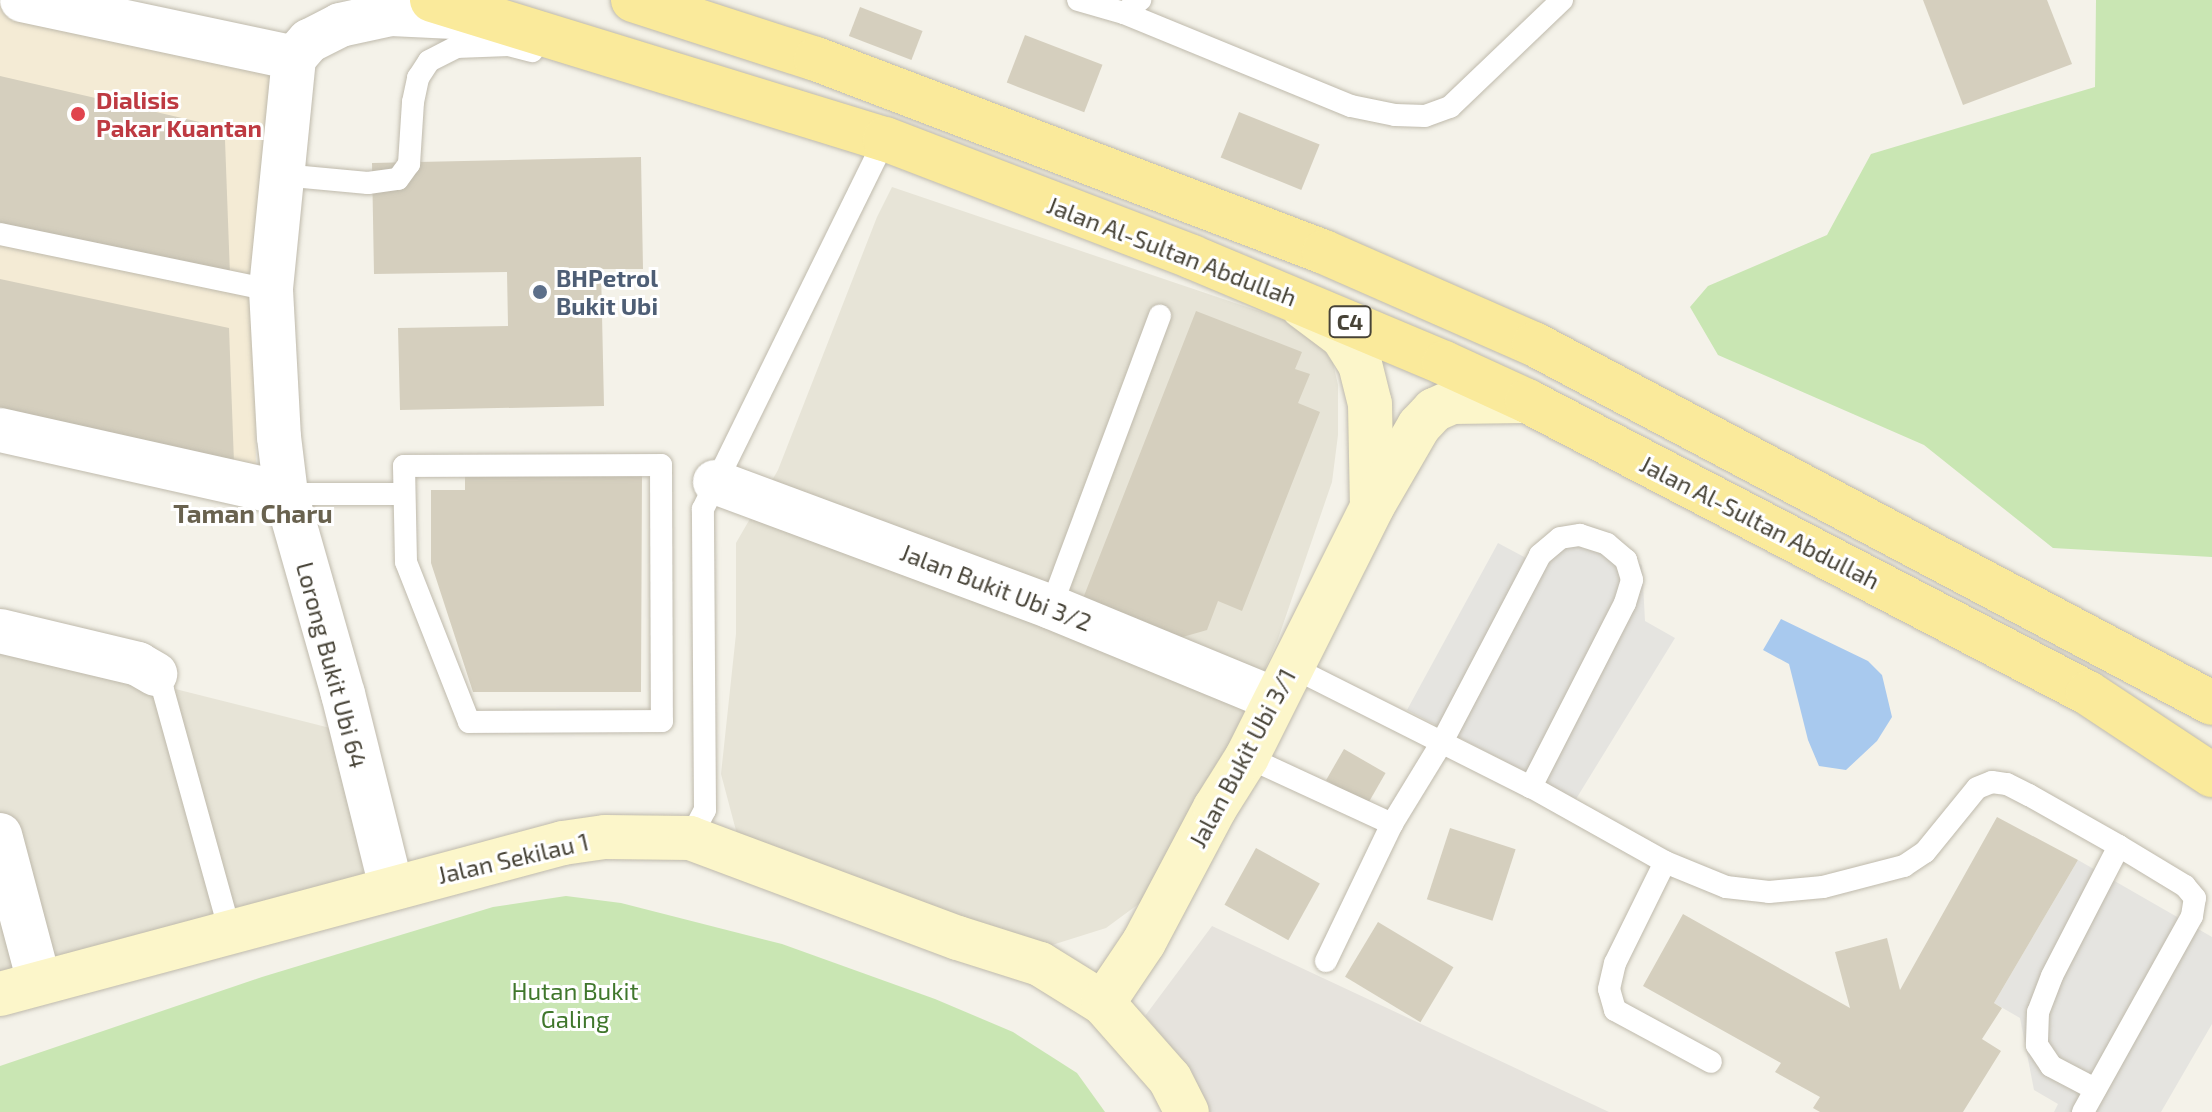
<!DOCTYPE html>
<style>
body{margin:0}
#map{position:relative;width:2212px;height:1112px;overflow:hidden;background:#f4f2e9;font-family:"Exo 2",sans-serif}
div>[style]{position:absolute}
.residential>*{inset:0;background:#e7e4d7}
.commercial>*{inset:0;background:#f4ebd5}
.industrial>*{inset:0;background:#e6e3dd}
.green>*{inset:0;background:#c9e6b3}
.parking>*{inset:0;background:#e5e4e0}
.water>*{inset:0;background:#a8c9ee}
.building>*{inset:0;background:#d5cfbe;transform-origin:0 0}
.roads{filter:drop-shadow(0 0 2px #bfbaac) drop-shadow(0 0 2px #bfbaac)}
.lane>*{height:22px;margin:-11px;padding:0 11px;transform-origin:11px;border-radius:11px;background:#fff}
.street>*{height:44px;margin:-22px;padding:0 22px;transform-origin:22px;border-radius:22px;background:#fff}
.secondary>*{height:44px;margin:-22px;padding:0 22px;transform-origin:22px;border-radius:22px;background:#fcf6ca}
.primary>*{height:44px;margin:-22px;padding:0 22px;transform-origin:22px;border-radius:22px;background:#faea9b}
.dots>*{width:22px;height:22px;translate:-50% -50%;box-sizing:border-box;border:4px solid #fff;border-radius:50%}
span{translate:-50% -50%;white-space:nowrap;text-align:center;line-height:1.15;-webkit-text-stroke:6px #fff;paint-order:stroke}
.shield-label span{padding:2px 6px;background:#fff;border:2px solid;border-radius:6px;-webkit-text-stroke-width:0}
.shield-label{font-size:22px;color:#474337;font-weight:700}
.health-label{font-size:24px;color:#be3a42;font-weight:700}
.left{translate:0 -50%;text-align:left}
.street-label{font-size:24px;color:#474337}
.service-label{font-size:24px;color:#4e5e75;font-weight:700}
.park-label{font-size:24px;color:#40772c}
.neighbourhood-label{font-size:26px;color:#69624f;font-weight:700}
</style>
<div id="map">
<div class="residential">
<div style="clip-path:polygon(892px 187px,1285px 320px,1319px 343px,1333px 363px,1338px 385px,1338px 435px,1332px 482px,1278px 639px,1196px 827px,1144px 900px,1106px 928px,1052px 945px,1020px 947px,739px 842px,721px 774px,736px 634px,736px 543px,778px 470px,877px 217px)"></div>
<div style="clip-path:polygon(0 645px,346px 732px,365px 887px,0 973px)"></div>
</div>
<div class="commercial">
<div style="clip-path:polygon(0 0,110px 0,282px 38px,254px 276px,256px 475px,0 423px)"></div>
</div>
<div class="industrial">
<div style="clip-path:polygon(1212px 926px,1609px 1112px,1210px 1112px,1191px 1070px,1145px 1016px)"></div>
</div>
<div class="green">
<div style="clip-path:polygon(2096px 0,2212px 0,2212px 557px,2053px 548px,1924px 445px,1718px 355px,1690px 307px,1708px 286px,1827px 235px,1871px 154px,2095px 87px)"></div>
<div style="clip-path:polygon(566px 896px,621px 903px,782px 944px,935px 999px,1013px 1032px,1077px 1073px,1105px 1112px,0 1112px,0 1066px,262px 977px,493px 907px)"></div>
</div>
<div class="parking">
<div style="clip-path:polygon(1570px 527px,1642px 565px,1645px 621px,1675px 638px,1576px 799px,1407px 710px,1498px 543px,1528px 559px)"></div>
<div style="clip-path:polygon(2078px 860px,2212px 937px,2212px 1024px,2161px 1112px,2054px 1112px,2058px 1104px,2034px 1090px,2020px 1018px,1994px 1003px)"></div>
</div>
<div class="water">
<div style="clip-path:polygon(1781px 619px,1868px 661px,1882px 675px,1892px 717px,1877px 741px,1846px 770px,1819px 766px,1808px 740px,1789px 664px,1763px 650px)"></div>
</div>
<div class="building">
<div style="clip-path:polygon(1923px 0,2047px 0,2072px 64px,1963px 105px)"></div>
<div style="left:860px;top:7px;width:67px;height:31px;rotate:21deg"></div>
<div style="left:1025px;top:35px;width:83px;height:51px;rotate:21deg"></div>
<div style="clip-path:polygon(0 76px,208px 124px,225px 140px,230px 275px,0 225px)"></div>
<div style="left:1239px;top:112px;width:87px;height:49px;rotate:22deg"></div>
<div style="clip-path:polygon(641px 157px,643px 269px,601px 269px,604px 406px,400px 410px,398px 328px,508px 326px,507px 272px,374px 274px,372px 163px)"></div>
<div style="clip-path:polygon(0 279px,229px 328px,234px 463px,0 412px)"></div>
<div style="clip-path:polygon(1196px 311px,1302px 352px,1295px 369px,1310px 374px,1298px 403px,1320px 412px,1242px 611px,1218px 601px,1207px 630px,1169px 641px,1080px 606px)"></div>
<div style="clip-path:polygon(642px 475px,641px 692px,473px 692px,431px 563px,431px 490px,465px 490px,465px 476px)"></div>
<div style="left:1344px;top:749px;width:48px;height:36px;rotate:30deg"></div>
<div style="clip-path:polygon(1997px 817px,2078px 860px,1994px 1003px,2002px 1008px,1982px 1039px,2001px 1051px,1963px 1112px,1820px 1112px,1813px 1108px,1820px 1097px,1775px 1072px,1781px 1063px,1643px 986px,1683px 914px,1850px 1008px,1835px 952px,1887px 938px,1900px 990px)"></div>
<div style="left:1450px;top:828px;width:69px;height:75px;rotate:18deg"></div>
<div style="left:1256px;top:848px;width:73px;height:65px;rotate:29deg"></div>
<div style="left:1378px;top:922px;width:88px;height:64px;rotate:31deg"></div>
</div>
<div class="roads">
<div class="lane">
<div style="left:1078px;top:0;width:48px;rotate:15.8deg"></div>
<div style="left:1124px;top:13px;width:21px;rotate:-39deg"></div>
<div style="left:1124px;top:13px;width:245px;rotate:22.3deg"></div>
<div style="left:1351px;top:106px;width:45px;rotate:11.6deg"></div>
<div style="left:1395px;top:115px;width:30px;rotate:2deg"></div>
<div style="left:1425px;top:116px;width:27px;rotate:-20deg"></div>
<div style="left:1450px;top:107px;width:155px;rotate:-43.7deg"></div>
<div style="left:282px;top:175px;width:86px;rotate:5.3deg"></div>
<div style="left:368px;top:183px;width:30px;rotate:-8deg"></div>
<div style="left:398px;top:179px;width:19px;rotate:-54deg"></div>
<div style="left:409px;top:164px;width:62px;rotate:-86.3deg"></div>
<div style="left:413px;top:102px;width:25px;rotate:-78deg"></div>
<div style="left:418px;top:78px;width:20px;rotate:-57deg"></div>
<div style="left:429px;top:61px;width:30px;rotate:-27deg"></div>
<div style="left:456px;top:47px;width:53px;rotate:-2.2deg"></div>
<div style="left:509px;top:45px;width:24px;rotate:15deg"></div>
<div style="left:0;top:234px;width:277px;rotate:11.7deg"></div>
<div style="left:661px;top:465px;width:256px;rotate:89.8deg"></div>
<div style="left:662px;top:721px;width:193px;rotate:179.7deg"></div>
<div style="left:469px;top:722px;width:172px;rotate:-111.5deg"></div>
<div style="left:406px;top:562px;width:96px;rotate:-91.2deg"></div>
<div style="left:404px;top:466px;width:257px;rotate:-0.2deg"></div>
<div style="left:286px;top:494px;width:118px"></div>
<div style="left:1051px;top:607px;width:311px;rotate:-69.5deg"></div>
<div style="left:1290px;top:666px;width:270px;rotate:26.7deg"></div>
<div style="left:1531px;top:787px;width:154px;rotate:29.2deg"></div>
<div style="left:1665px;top:862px;width:66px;rotate:22.3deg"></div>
<div style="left:1726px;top:887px;width:43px;rotate:6.6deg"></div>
<div style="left:1769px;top:892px;width:54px;rotate:-5.3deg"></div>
<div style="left:1823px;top:887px;width:84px;rotate:-14.5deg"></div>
<div style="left:1904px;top:866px;width:25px;rotate:-34deg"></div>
<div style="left:1925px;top:852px;width:82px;rotate:-50.9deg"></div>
<div style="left:1977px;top:788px;width:16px;rotate:-22deg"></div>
<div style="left:1992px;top:782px;width:15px;rotate:8deg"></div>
<div style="left:2007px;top:784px;width:25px;rotate:27deg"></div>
<div style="left:2029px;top:795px;width:103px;rotate:29.5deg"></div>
<div style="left:2119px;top:846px;width:146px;rotate:117.3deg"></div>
<div style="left:2052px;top:976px;width:39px;rotate:111deg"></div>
<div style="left:2038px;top:1012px;width:33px;rotate:92deg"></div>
<div style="left:2037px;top:1045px;width:25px;rotate:56deg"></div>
<div style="left:2051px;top:1066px;width:50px;rotate:27.6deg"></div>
<div style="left:155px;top:674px;width:18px;rotate:63deg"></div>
<div style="left:163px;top:690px;width:250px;rotate:74.5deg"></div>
<div style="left:1247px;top:757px;width:160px;rotate:24.8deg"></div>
<div style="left:690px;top:838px;width:32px;rotate:-62deg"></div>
<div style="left:705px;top:810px;width:301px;rotate:-90.4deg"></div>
<div style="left:703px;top:509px;width:412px;rotate:-63.8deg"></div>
<div style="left:1665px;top:862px;width:113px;rotate:116.3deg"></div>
<div style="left:1615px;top:963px;width:27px;rotate:103deg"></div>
<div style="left:1609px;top:989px;width:22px;rotate:74deg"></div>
<div style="left:1615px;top:1010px;width:109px;rotate:28.4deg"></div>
<div style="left:1326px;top:961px;width:152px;rotate:-64.3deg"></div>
<div style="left:1392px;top:824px;width:96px;rotate:-58.6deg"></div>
<div style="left:1442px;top:742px;width:211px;rotate:-62.3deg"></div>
<div style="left:1540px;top:555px;width:26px;rotate:-40deg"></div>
<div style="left:1560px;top:538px;width:20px;rotate:-9deg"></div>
<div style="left:1580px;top:535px;width:28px;rotate:18deg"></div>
<div style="left:1607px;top:544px;width:25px;rotate:40deg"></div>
<div style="left:1626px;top:560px;width:21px;rotate:73deg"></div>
<div style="left:1632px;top:580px;width:24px;rotate:107deg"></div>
<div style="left:1625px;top:603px;width:207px;rotate:117.1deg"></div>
<div style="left:2083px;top:1112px;width:224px;rotate:-60.9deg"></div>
<div style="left:2192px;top:916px;width:18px;rotate:-81deg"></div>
<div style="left:2195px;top:898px;width:16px;rotate:-130deg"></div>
<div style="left:2185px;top:886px;width:77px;rotate:-148.8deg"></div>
</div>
<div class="street">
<div style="left:22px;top:0;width:278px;rotate:12deg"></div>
<div style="left:294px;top:58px;width:233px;rotate:95.7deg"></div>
<div style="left:271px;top:290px;width:147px;rotate:86.9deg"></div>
<div style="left:279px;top:437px;width:57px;rotate:83deg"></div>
<div style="left:286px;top:494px;width:208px;rotate:74.1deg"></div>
<div style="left:343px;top:694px;width:199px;rotate:76deg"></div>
<div style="left:294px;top:58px;width:23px;rotate:-49deg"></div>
<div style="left:309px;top:41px;width:35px;rotate:-27deg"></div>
<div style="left:340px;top:25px;width:52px;rotate:-12.2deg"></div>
<div style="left:391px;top:14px;width:84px;rotate:2.7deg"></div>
<div style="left:0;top:430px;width:293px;rotate:12.6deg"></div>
<div style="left:715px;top:482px;width:358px;rotate:20.4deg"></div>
<div style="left:1051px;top:607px;width:241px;rotate:22.4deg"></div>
<div style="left:0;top:631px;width:142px;rotate:13.4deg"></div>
<div style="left:138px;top:664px;width:20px;rotate:30deg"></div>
<div style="left:0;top:835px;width:152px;rotate:75.1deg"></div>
</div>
<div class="secondary">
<div style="left:1303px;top:307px;width:50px;rotate:36.9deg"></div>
<div style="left:1343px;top:337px;width:32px;rotate:58deg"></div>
<div style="left:1360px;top:364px;width:41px;rotate:76deg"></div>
<div style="left:1370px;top:404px;width:100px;rotate:88.9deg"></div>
<div style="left:0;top:994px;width:583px;rotate:-15.01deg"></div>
<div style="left:563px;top:843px;width:42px;rotate:-8.1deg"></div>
<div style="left:605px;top:837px;width:85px;rotate:0.7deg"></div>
<div style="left:690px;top:838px;width:286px;rotate:20.5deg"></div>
<div style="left:958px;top:938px;width:86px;rotate:17.6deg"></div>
<div style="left:1040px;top:964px;width:74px;rotate:31.8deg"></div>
<div style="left:1103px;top:1003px;width:101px;rotate:48.6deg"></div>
<div style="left:1170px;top:1079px;width:37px;rotate:63deg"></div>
<div style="left:1103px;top:1003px;width:73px;rotate:-56.1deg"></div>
<div style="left:1144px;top:942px;width:152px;rotate:-62.1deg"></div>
<div style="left:1215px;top:808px;width:60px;rotate:-57.9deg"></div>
<div style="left:1247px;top:757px;width:280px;rotate:-63.4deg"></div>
<div style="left:1372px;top:507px;width:94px;rotate:-59.9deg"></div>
<div style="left:1419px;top:426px;width:22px;rotate:-47deg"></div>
<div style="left:1434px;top:410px;width:20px;rotate:-24deg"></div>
<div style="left:1452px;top:402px;width:75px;rotate:-0.8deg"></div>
</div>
<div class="primary">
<div style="left:432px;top:0;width:474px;rotate:17.1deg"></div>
<div style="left:885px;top:139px;width:329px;rotate:21deg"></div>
<div style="left:1192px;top:257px;width:273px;rotate:22.8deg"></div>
<div style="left:1444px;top:363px;width:91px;rotate:24.6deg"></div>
<div style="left:1527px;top:401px;width:632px;rotate:27.5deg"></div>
<div style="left:2088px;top:693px;width:149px;rotate:33.5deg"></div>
<div style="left:633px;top:0;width:192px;rotate:17.9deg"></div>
<div style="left:816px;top:59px;width:543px;rotate:20.8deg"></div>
<div style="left:1324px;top:252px;width:229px;rotate:23.7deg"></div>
<div style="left:1534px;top:344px;width:767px;rotate:27.9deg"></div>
</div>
</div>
<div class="dots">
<div style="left:78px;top:114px;background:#e0444e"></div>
<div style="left:540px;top:292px;background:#5c6f8a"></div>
</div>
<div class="shield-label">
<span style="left:1350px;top:322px">C4</span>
</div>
<div class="health-label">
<span class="left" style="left:96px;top:114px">Dialisis<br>Pakar Kuantan</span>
</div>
<div class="street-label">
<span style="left:1172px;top:251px;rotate:21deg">Jalan Al-Sultan Abdullah</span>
<span style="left:1760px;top:522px;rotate:27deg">Jalan Al-Sultan Abdullah</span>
<span style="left:996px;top:587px;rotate:21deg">Jalan Bukit Ubi 3/2</span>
<span style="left:332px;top:665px;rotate:75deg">Lorong Bukit Ubi 64</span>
<span style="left:1242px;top:758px;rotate:-62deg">Jalan Bukit Ubi 3/1</span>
<span style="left:513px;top:858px;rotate:-13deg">Jalan Sekilau 1</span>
</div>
<div class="service-label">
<span class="left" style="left:556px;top:292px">BHPetrol<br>Bukit Ubi</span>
</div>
<div class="park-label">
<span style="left:575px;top:1005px">Hutan Bukit<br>Galing</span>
</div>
<div class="neighbourhood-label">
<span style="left:253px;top:513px">Taman Charu</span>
</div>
</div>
